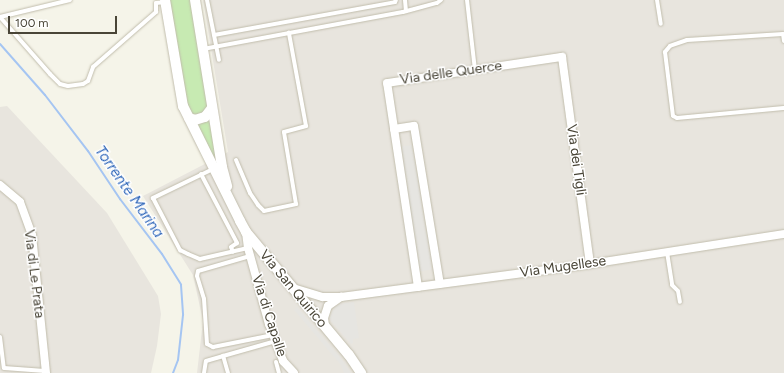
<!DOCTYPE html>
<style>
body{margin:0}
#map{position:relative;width:784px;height:373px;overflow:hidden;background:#f5f4e9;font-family:Figtree,sans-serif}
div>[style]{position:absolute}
.industrial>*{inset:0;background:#e8e5de}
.green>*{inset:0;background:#c7eab2}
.parking>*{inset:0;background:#e6e5e1;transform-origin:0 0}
.stream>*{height:2px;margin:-1px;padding:0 1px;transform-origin:1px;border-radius:1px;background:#a5c5f2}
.roads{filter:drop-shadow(0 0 1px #c1bdac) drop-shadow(0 0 1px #c1bdac)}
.service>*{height:4px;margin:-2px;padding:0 2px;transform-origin:2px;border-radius:2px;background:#fff}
.minor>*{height:8px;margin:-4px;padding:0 4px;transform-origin:4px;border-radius:4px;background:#fff}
.tertiary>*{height:10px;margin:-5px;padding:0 5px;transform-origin:5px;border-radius:5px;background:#fff}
span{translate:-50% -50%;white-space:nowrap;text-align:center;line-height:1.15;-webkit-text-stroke:3px #fff;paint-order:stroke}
.street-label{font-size:14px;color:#494537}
.water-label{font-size:15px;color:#2d65b8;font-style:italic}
.scale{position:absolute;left:8px;top:16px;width:109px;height:18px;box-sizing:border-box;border:2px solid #494537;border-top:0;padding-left:5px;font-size:12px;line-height:14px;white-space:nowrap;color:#494537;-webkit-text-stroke:3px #fff;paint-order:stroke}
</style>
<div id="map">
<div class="industrial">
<div style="clip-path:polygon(203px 0,784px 0,784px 373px,197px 373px,203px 321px,193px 275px,143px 196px,228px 152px)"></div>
<div style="clip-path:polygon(7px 106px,107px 213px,158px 296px,161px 314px,157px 346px,151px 373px,0 373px,0 107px)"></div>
</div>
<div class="green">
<div style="clip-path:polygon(168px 0,192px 0,209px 105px,200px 116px,189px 113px)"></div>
<div style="clip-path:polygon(211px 117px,218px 167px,196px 122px)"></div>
</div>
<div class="parking">
<div style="left:412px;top:145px;width:126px;height:15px;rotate:81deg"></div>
<div style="clip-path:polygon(354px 302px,359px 338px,353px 339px,353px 343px,351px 344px,330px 320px,330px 317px,334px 308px,339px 304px)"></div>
<div style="clip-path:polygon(297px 307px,340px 357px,351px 373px,344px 373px,341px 365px,294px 310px)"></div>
</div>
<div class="stream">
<div style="left:0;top:44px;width:68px;rotate:48.6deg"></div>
<div style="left:45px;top:95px;width:71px;rotate:52.5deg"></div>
<div style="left:88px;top:151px;width:58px;rotate:56.3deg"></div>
<div style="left:120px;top:199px;width:69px;rotate:52.6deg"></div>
<div style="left:162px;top:254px;width:36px;rotate:58deg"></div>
<div style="left:181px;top:285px;width:30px;rotate:86deg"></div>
<div style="left:183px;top:315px;width:45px;rotate:96.3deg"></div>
<div style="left:178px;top:360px;width:14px;rotate:111deg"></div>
</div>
<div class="roads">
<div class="service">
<div style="left:207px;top:0;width:61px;rotate:78.7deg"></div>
<div style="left:405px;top:0;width:11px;rotate:85deg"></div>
<div style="left:467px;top:0;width:70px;rotate:83.5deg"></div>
<div style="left:657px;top:0;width:24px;rotate:81deg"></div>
<div style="left:0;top:17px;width:76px;rotate:48.7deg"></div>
<div style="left:50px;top:74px;width:14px;rotate:45deg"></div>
<div style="left:60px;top:84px;width:8px;rotate:14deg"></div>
<div style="left:68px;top:86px;width:15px;rotate:-8deg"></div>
<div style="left:83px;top:84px;width:6px;rotate:-31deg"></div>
<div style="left:88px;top:81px;width:15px;rotate:-70deg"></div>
<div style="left:93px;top:67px;width:84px;rotate:-41.1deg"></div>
<div style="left:156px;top:12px;width:9px;rotate:-90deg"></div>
<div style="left:156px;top:3px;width:9px;rotate:-6deg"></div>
<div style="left:0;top:17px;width:72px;rotate:-13.7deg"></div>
<div style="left:214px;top:35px;width:184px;rotate:-10.3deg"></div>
<div style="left:395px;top:2px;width:2px;rotate:-63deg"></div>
<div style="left:784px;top:41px;width:7px;rotate:-98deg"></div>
<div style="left:783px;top:34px;width:96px;rotate:176.4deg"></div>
<div style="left:687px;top:40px;width:18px;rotate:161deg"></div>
<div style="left:670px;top:46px;width:8px;rotate:130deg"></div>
<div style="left:665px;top:52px;width:64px;rotate:82.9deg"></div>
<div style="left:673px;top:116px;width:4px;rotate:27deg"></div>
<div style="left:677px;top:118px;width:107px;rotate:-5.3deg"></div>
<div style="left:203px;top:49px;width:203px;rotate:-10.5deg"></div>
<div style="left:403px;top:12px;width:35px;rotate:-15deg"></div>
<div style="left:437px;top:3px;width:5px;rotate:-37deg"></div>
<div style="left:236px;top:160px;width:36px;rotate:67deg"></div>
<div style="left:250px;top:193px;width:14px;rotate:56deg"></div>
<div style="left:258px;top:205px;width:8px;rotate:45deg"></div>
<div style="left:264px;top:211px;width:33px;rotate:-12deg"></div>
<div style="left:296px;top:204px;width:73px;rotate:-99.5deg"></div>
<div style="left:284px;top:132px;width:23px;rotate:-15deg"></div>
<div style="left:306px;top:126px;width:95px;rotate:-100.4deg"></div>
<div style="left:213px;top:169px;width:67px;rotate:154.2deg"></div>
<div style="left:153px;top:198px;width:59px;rotate:62.6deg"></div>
<div style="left:180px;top:250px;width:9px;rotate:27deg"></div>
<div style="left:188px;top:254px;width:13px;rotate:23deg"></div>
<div style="left:200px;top:259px;width:49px;rotate:-12.9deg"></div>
<div style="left:201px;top:174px;width:78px;rotate:62.4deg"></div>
<div style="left:237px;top:243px;width:7px;rotate:146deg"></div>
<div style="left:231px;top:247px;width:5px;rotate:68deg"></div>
<div style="left:667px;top:252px;width:33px;rotate:81deg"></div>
<div style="left:672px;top:285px;width:8px;rotate:45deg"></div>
<div style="left:678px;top:291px;width:11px;rotate:80deg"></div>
<div style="left:250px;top:256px;width:54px;rotate:163.9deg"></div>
<div style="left:198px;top:271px;width:5px;rotate:101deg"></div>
<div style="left:197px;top:276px;width:24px;rotate:73deg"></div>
<div style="left:204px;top:299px;width:45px;rotate:86.2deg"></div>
<div style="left:207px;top:344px;width:7px;rotate:27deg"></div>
<div style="left:213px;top:347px;width:61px;rotate:-11.3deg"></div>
<div style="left:0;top:337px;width:31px;rotate:83deg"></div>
<div style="left:4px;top:368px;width:41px;rotate:4.2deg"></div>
<div style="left:276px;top:362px;width:11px;rotate:75deg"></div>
<div style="left:204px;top:373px;width:12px;rotate:-81deg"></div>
<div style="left:206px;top:361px;width:18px;rotate:-16deg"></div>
<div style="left:228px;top:373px;width:18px;rotate:-106deg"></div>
<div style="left:223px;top:356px;width:55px;rotate:-15.8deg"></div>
</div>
<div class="minor">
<div style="left:394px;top:129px;width:20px;rotate:-9deg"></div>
<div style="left:414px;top:126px;width:160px;rotate:80.7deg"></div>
<div style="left:0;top:185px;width:26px;rotate:40deg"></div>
<div style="left:20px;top:202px;width:35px;rotate:70deg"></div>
<div style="left:32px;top:235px;width:139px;rotate:84.2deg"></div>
<div style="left:246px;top:232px;width:16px;rotate:83deg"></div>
<div style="left:248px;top:248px;width:79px;rotate:74.6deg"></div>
<div style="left:269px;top:324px;width:40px;rotate:69deg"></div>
<div style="left:283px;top:361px;width:16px;rotate:47deg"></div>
<div style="left:418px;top:287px;width:206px;rotate:-98.6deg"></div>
<div style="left:387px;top:83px;width:177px;rotate:-8.5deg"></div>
<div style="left:562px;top:57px;width:209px;rotate:82.3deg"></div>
<div style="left:293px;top:288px;width:31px;rotate:17deg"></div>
<div style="left:323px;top:297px;width:18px"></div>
<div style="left:341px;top:297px;width:251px;rotate:-7.5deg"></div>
<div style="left:590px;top:264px;width:196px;rotate:-8.8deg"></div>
<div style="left:325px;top:326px;width:8px;rotate:-97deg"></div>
<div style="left:324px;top:318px;width:13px;rotate:-72deg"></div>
<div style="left:328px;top:306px;width:16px;rotate:-35deg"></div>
</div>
<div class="tertiary">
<div style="left:165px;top:0;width:108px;rotate:80.4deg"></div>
<div style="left:183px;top:106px;width:128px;rotate:63.6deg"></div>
<div style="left:240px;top:221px;width:13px;rotate:61deg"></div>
<div style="left:246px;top:232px;width:160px;rotate:50.1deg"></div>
<div style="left:349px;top:355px;width:22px;rotate:56deg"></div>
<div style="left:195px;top:0;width:169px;rotate:80.8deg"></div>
<div style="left:222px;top:167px;width:20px;rotate:75deg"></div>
<div style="left:189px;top:118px;width:6px;rotate:18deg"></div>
<div style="left:195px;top:120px;width:10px;rotate:-17deg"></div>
<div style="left:205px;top:117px;width:11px;rotate:-52deg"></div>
</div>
</div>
<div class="street-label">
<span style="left:451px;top:73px;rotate:-8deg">Via delle Querce</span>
<span style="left:576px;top:160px;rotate:82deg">Via dei Tigli</span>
<span style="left:563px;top:267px;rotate:-8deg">Via Mugellese</span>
<span style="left:34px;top:274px;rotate:83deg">Via di Le Prata</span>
<span style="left:293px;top:289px;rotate:50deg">Via San Quirico</span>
<span style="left:269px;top:316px;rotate:72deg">Via di Capalle</span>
</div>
<div class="water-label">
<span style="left:129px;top:192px;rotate:55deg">Torrente Marina</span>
</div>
<div class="scale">100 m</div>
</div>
